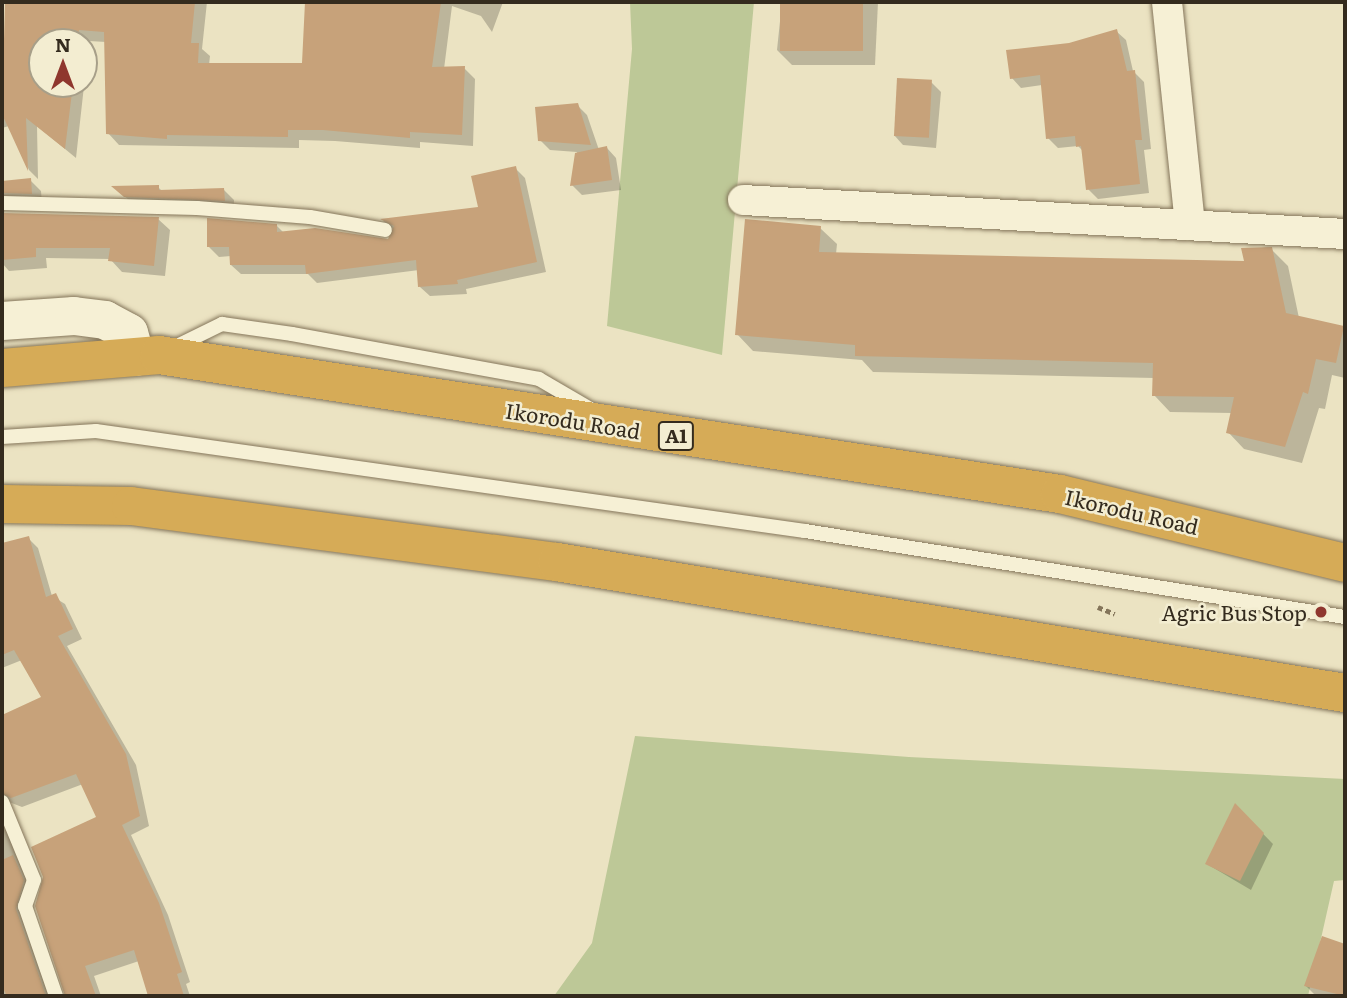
<!DOCTYPE html>
<style>
body{margin:0}
#map{position:relative;width:1347px;height:998px;overflow:hidden;background:#ebe3c2;font-family:Literata,serif}
div>[style]{position:absolute}
.green>*{inset:0;background:#bdc897}
.shadow>*{inset:0;background:#0003}
.building>*{inset:0;background:#c7a27a;transform-origin:0 0}
.path>*{height:4.5px;margin-top:-2.25px;transform-origin:0;background:repeating-linear-gradient(90deg,#84755a 0 5px,transparent 0 8.5px)}
.roads{filter:drop-shadow(0 0 2px #84755a) drop-shadow(0 0 2px #84755a)}
.lane>*{height:14px;margin:-7px;padding:0 7px;transform-origin:7px;border-radius:7px;background:#f6f0d5}
.street>*{height:30px;margin:-15px;padding:0 15px;transform-origin:15px;border-radius:15px;background:#f6f0d5}
.secondary>*{height:38px;margin:-19px;padding:0 19px;transform-origin:19px;border-radius:19px;background:#f6f0d5}
.highway>*{height:38px;margin:-19px;padding:0 19px;transform-origin:19px;border-radius:19px;background:#d6ab57}
.dots>*{width:19px;height:19px;translate:-50% -50%;box-sizing:border-box;border:4px solid #f3edd1;border-radius:50%}
span{translate:-50% -50%;white-space:nowrap;text-align:center;line-height:1.15;-webkit-text-stroke:5px #f3edd1;paint-order:stroke}
.shield-label span{padding:2px 5px;background:#f3edd1;border:2px solid;border-radius:5px;-webkit-text-stroke-width:0}
.shield-label{font-size:19px;color:#342b1e;font-weight:700}
.street-label{font-size:21px;color:#342b1e}
.poi-label{font-size:21px;color:#342b1e}
.right{translate:-100% -50%;text-align:right}
.frame{position:absolute;inset:0;border:4px solid #342b1e;pointer-events:none}
.north{position:absolute;left:28px;top:28px;width:70px;height:70px;box-sizing:border-box;background:#f3edd1;border:2px solid #a79f89;border-radius:50%;rotate:0deg;font-size:19px;font-weight:700;line-height:28px;text-align:center;color:#342b1e}
.north::after{content:'';display:block;margin:auto;width:24px;height:32px;background:#8f372e;clip-path:polygon(50% 0,100% 100%,50% 72%,0 100%)}
</style>
<div id="map">
<div class="green">
<div style="clip-path:polygon(630px 2px,754px 2px,722px 355px,607px 326px,632px 49px)"></div>
<div style="clip-path:polygon(635px 736px,909px 757px,1345px 779px,1345px 880px,1334px 881px,1308px 996px,554px 996px,592px 943px)"></div>
</div>
<div class="shadow">
<div style="clip-path:polygon(evenodd,7px 2px,85px 9px,85px 2px,207px 2px,202px 49px,210px 56px,209px 65px,303px 65px,306px 2px,503px 2px,492px 32px,481px 16px,452px 6px,444px 69px,464px 68px,475px 79px,473px 146px,420px 142px,420px 148px,335px 141px,299px 140px,299px 148px,119px 145px,108px 133px,106px 42px,89px 41px,76px 158px,37px 126px,38px 179px,29px 170px,9px 126px,2px 128px,7px 2px,42px 42px,84px 42px,84px 84px,42px 84px,42px 42px)"></div>
<div style="clip-path:polygon(782px 2px,878px 2px,875px 65px,792px 65px,777px 50px)"></div>
<div style="clip-path:polygon(1116px 31px,1126px 40px,1133px 71px,1144px 82px,1151px 149px,1144px 150px,1149px 193px,1098px 199px,1088px 189px,1084px 152px,1078px 146px,1058px 148px,1048px 138px,1042px 85px,1021px 88px,1012px 78px,1070px 45px)"></div>
<div style="clip-path:polygon(931px 82px,941px 92px,936px 148px,903px 145px,894px 135px)"></div>
<div style="clip-path:polygon(577px 105px,587px 115px,599px 150px,607px 148px,616px 158px,621px 190px,582px 195px,572px 185px,577px 152px,550px 150px,540px 140px)"></div>
<div style="clip-path:polygon(515px 168px,525px 178px,546px 272px,466px 289px,467px 294px,430px 296px,420px 287px,419px 270px,317px 283px,308px 274px,241px 274px,231px 265px,231px 256px,219px 257px,209px 247px,277px 226px,284px 233px,389px 241px,394px 230px,383px 221px,480px 208px)"></div>
<div style="clip-path:polygon(30px 180px,41px 191px,42px 205px,5px 208px,4px 214px,158px 219px,170px 230px,165px 276px,122px 272px,110px 259px,46px 258px,47px 268px,9px 271px,2px 263px,2px 182px)"></div>
<div style="clip-path:polygon(158px 187px,163px 192px,224px 190px,234px 200px,234px 210px,136px 206px,123px 195px)"></div>
<div style="clip-path:polygon(820px 228px,837px 244px,836px 254px,1246px 263px,1271px 249px,1288px 266px,1299px 318px,1345px 330px,1345px 378px,1332px 375px,1325px 409px,1319px 408px,1302px 463px,1244px 449px,1228px 432px,1232px 413px,1170px 412px,1154px 395px,1154px 378px,873px 372px,862px 360px,753px 351px,737px 334px)"></div>
<div style="clip-path:polygon(28px 538px,38px 548px,52px 596px,65px 604px,82px 639px,67px 646px,136px 765px,149px 826px,131px 835px,168px 915px,190px 982px,186px 984px,190px 996px,150px 996px,139px 961px,94px 976px,101px 996px,66px 996px,98px 818px,83px 784px,22px 807px,9px 802px,2px 811px,2px 717px,44px 698px,22px 660px,2px 668px,2px 545px)"></div>
<div style="clip-path:polygon(1236px 806px,1273px 844px,1251px 890px,1207px 864px)"></div>
<div style="clip-path:polygon(2px 813px,33px 891px,25px 920px,51px 996px,2px 996px)"></div>
<div style="clip-path:polygon(1323px 938px,1345px 946px,1345px 996px,1316px 996px,1306px 986px)"></div>
</div>
<div class="building">
<div style="clip-path:polygon(5px 2px,195px 2px,191px 43px,199px 43px,198px 63px,302px 63px,305px 2px,441px 2px,432px 67px,465px 66px,462px 135px,410px 132px,410px 138px,323px 130px,288px 130px,288px 137px,167px 135px,167px 139px,106px 134px,104px 32px,79px 30px,77px 42px,42px 42px,42px 84px,73px 84px,65px 149px,26px 118px,28px 171px,2px 114px)"></div>
<div style="left:780px;top:2px;width:83px;height:49px"></div>
<div style="clip-path:polygon(1117px 29px,1127px 71px,1135px 70px,1142px 140px,1135px 140px,1140px 184px,1086px 190px,1081px 146px,1076px 147px,1075px 136px,1046px 139px,1040px 75px,1010px 79px,1006px 50px,1069px 43px)"></div>
<div style="left:897px;top:78px;width:35px;height:58px;rotate:3deg"></div>
<div style="clip-path:polygon(578px 103px,591px 145px,538px 141px,535px 107px)"></div>
<div style="clip-path:polygon(607px 146px,612px 180px,570px 186px,575px 153px)"></div>
<div style="clip-path:polygon(516px 166px,537px 262px,457px 280px,458px 284px,418px 287px,416px 260px,306px 274px,305px 265px,230px 265px,229px 247px,207px 247px,207px 218px,277px 224px,277px 232px,315px 228px,388px 239px,394px 226px,380px 219px,478px 207px,471px 176px)"></div>
<div style="clip-path:polygon(31px 178px,32px 194px,2px 193px,2px 181px)"></div>
<div style="clip-path:polygon(159px 185px,159px 190px,224px 188px,225px 201px,124px 197px,111px 186px)"></div>
<div style="clip-path:polygon(2px 213px,159px 217px,154px 266px,108px 261px,110px 248px,36px 248px,36px 257px,2px 260px)"></div>
<div style="clip-path:polygon(745px 219px,821px 226px,819px 252px,1244px 261px,1241px 248px,1272px 247px,1286px 313px,1344px 326px,1336px 363px,1316px 359px,1308px 394px,1303px 392px,1285px 447px,1226px 433px,1234px 397px,1152px 396px,1153px 363px,855px 356px,855px 345px,735px 335px)"></div>
<div style="clip-path:polygon(29px 536px,46px 597px,56px 593px,73px 629px,58px 636px,126px 754px,140px 816px,122px 825px,159px 903px,182px 972px,177px 974px,184px 996px,148px 996px,134px 950px,85px 966px,96px 996px,65px 996px,35px 906px,43px 877px,31px 847px,96px 817px,76px 774px,11px 798px,2px 793px,2px 715px,41px 697px,14px 650px,2px 655px,2px 543px)"></div>
<div style="clip-path:polygon(1235px 803px,1264px 833px,1240px 881px,1205px 864px)"></div>
<div style="clip-path:polygon(13px 855px,24px 880px,16px 909px,46px 996px,7px 996px,2px 986px,2px 860px)"></div>
<div style="clip-path:polygon(1322px 936px,1345px 944px,1345px 996px,1304px 986px)"></div>
</div>
<div class="path">
<div style="left:1098px;top:607px;width:18px;rotate:22deg"></div>
</div>
<div class="roads">
<div class="lane">
<div style="left:2px;top:203px;width:195px;rotate:1.5deg"></div>
<div style="left:197px;top:208px;width:113px;rotate:4.6deg"></div>
<div style="left:310px;top:217px;width:76px;rotate:9.8deg"></div>
<div style="left:173px;top:348px;width:55px;rotate:-26.1deg"></div>
<div style="left:222px;top:324px;width:71px;rotate:8.1deg"></div>
<div style="left:292px;top:334px;width:251px;rotate:10.3deg"></div>
<div style="left:539px;top:379px;width:61px;rotate:30.3deg"></div>
<div style="left:2px;top:437px;width:94px;rotate:-3.7deg"></div>
<div style="left:96px;top:431px;width:716px;rotate:8.03deg"></div>
<div style="left:805px;top:531px;width:547px;rotate:9.05deg"></div>
<div style="left:2px;top:802px;width:84px;rotate:67.7deg"></div>
<div style="left:34px;top:880px;width:28px;rotate:109deg"></div>
<div style="left:25px;top:906px;width:95px;rotate:71deg"></div>
</div>
<div class="street">
<div style="left:1167px;top:2px;width:224px;rotate:84.1deg"></div>
<div style="left:743px;top:200px;width:603px;rotate:3.23deg"></div>
</div>
<div class="secondary">
<div style="left:2px;top:321px;width:72px;rotate:-4deg"></div>
<div style="left:74px;top:316px;width:31px;rotate:7deg"></div>
<div style="left:105px;top:320px;width:27px;rotate:28deg"></div>
<div style="left:129px;top:333px;width:25px;rotate:74deg"></div>
</div>
<div class="highway">
<div style="left:2px;top:368px;width:158px;rotate:-4.7deg"></div>
<div style="left:159px;top:355px;width:912px;rotate:8.77deg"></div>
<div style="left:1060px;top:494px;width:293px;rotate:13.6deg"></div>
<div style="left:2px;top:504px;width:129px;rotate:0.9deg"></div>
<div style="left:131px;top:506px;width:430px;rotate:7.5deg"></div>
<div style="left:557px;top:562px;width:799px;rotate:9.44deg"></div>
</div>
</div>
<div class="dots">
<div style="left:1321px;top:612px;background:#8f372e"></div>
</div>
<div class="shield-label">
<span style="left:676px;top:436px">A1</span>
</div>
<div class="street-label">
<span style="left:573px;top:420px;rotate:9deg">Ikorodu Road</span>
<span style="left:1132px;top:511px;rotate:13deg">Ikorodu Road</span>
</div>
<div class="poi-label">
<span class="right" style="left:1307px;top:612px">Agric Bus Stop</span>
</div>
<div class="frame"></div>
<div class="north">N</div>
</div>
